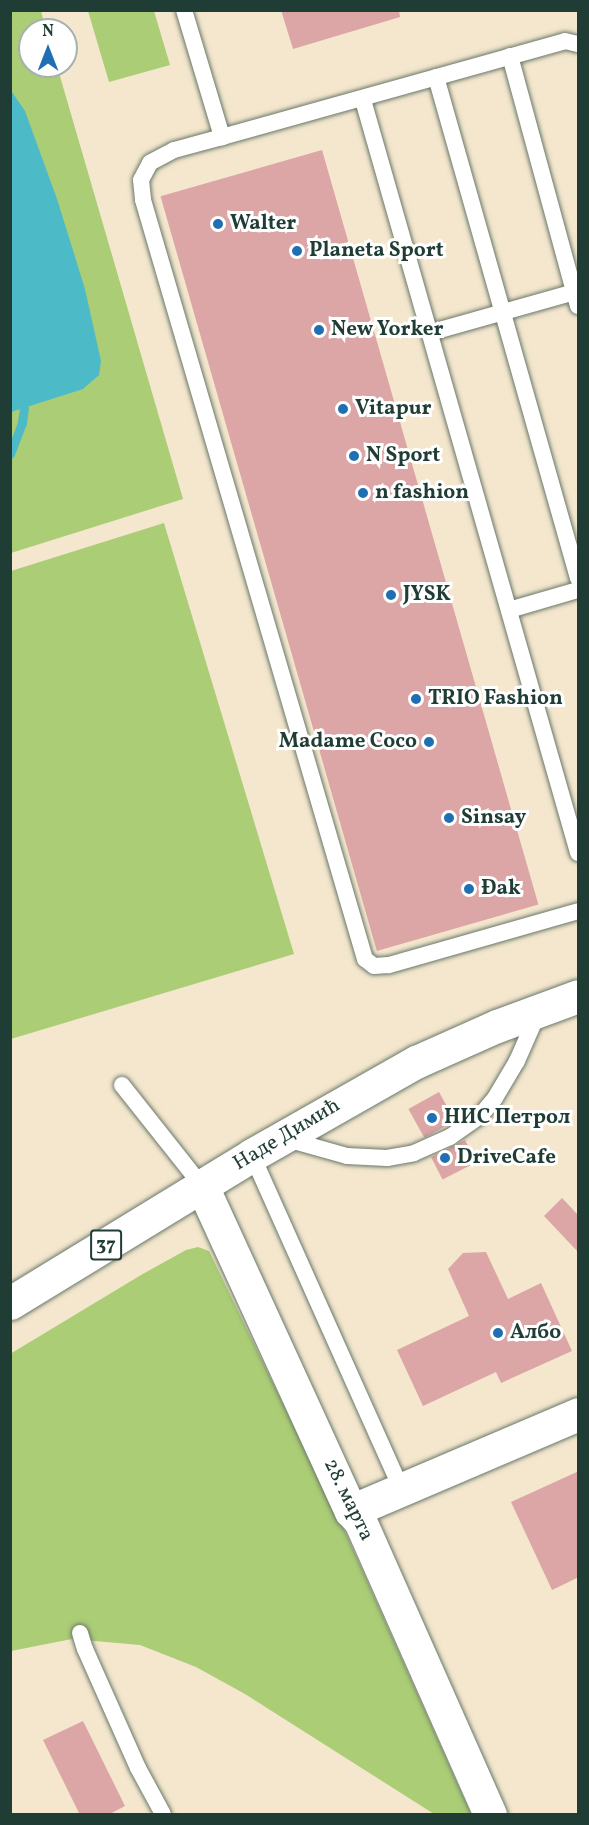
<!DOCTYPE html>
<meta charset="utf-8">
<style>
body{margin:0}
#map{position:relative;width:589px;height:1825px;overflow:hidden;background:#f4e7ce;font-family:Vollkorn,serif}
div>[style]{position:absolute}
.green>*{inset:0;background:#abcd76}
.water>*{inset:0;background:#4dbac7}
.stream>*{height:9px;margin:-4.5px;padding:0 4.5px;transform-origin:4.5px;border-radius:4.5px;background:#4dbac7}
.building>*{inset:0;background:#dba6a5;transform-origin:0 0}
.roads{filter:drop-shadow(0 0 2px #6a786a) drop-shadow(0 0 2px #6a786a)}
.service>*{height:16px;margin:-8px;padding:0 8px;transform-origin:8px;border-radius:8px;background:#fff}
.minor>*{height:33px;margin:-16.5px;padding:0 16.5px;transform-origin:16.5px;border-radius:16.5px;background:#fff}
.primary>*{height:33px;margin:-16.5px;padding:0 16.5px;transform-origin:16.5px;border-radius:16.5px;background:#fff}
.dots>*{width:16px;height:16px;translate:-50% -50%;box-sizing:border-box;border:3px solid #fff;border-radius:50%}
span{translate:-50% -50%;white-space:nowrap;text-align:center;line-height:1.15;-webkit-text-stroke:6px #fff;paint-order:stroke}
.shield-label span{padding:2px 4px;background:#fff;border:2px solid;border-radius:4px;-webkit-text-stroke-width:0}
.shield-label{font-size:20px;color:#1f3d34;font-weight:700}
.poi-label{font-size:21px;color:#1f3d34;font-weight:700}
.left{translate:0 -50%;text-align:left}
.right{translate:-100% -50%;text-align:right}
.street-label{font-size:21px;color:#1f3d34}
.frame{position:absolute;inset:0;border:12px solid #1f3d34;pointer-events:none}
.north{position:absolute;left:18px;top:18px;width:60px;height:60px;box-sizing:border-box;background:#fff;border:2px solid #a5b1ae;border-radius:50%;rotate:0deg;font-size:16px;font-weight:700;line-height:24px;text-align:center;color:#1f3d34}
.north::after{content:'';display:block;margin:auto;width:21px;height:27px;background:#1f6fb2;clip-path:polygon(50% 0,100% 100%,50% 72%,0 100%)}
</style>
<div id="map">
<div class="green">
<div style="clip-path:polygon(11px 11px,41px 11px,46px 30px,30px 30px,30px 66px,57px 66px,183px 499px,11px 553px)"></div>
<div style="clip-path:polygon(88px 11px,154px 11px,170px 65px,109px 82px)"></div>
<div style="clip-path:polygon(164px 523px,294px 954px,11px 1039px,11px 571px)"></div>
<div style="clip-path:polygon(198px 1247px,209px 1251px,348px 1538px,471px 1814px,434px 1814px,245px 1694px,196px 1667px,140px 1645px,72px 1639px,11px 1651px,10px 1354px,141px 1275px,186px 1250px)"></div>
</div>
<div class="water">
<div style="clip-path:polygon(10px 89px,25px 111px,57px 199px,85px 289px,101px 361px,99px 375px,83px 389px,11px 412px)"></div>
</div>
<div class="stream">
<div style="left:10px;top:454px;width:34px;rotate:-69deg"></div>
<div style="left:22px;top:422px;width:14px;rotate:-82deg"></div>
</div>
<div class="building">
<div style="clip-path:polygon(281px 10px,399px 10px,400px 17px,293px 49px)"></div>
<div style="left:322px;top:150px;width:785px;height:168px;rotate:74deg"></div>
<div style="left:439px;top:1092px;width:33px;height:35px;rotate:61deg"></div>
<div style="left:465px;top:1140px;width:25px;height:38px;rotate:63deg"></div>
<div style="clip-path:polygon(562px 1198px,579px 1216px,579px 1253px,544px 1216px)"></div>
<div style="clip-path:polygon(486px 1252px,508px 1299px,541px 1283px,572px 1351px,501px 1383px,496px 1372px,423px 1406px,397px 1350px,469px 1316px,448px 1269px,463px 1253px)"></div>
<div style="clip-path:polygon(579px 1471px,579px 1577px,552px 1590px,511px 1502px)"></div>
<div style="clip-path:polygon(83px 1721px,125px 1806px,108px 1815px,80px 1815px,43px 1740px)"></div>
</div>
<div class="roads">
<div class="service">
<div style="left:184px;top:10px;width:133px;rotate:73.3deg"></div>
<div style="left:222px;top:137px;width:356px;rotate:-15.6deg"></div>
<div style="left:565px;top:41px;width:13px;rotate:13deg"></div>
<div style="left:510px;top:56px;width:259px;rotate:74.8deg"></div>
<div style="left:436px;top:77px;width:521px;rotate:74.18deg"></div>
<div style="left:363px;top:100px;width:783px;rotate:74.06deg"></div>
<div style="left:222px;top:137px;width:50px;rotate:164.8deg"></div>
<div style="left:174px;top:150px;width:27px;rotate:152deg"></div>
<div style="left:150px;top:163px;width:19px;rotate:118deg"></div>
<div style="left:141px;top:180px;width:20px;rotate:84deg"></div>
<div style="left:143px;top:200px;width:791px;rotate:73.7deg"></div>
<div style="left:365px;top:959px;width:11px;rotate:38deg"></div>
<div style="left:374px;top:966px;width:15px;rotate:-4deg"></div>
<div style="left:389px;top:965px;width:197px;rotate:-15.9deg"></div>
<div style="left:429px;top:333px;width:155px;rotate:-15.7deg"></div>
<div style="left:509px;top:610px;width:72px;rotate:-16.2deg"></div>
<div style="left:122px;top:1085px;width:129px;rotate:51.6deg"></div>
<div style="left:283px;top:1138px;width:66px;rotate:15.7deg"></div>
<div style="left:347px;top:1156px;width:40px;rotate:2.9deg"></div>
<div style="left:387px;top:1158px;width:27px;rotate:-10deg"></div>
<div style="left:414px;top:1153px;width:39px;rotate:-24deg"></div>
<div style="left:450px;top:1137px;width:37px;rotate:-35deg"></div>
<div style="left:480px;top:1116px;width:23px;rotate:-50deg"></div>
<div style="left:495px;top:1098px;width:43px;rotate:-59.3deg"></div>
<div style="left:517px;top:1061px;width:55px;rotate:-66.3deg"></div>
<div style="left:252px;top:1155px;width:368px;rotate:65.9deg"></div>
<div style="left:80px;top:1633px;width:17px;rotate:73deg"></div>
<div style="left:85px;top:1649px;width:130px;rotate:66deg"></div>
<div style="left:138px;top:1768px;width:52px;rotate:61.5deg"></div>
</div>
<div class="minor">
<div style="left:202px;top:1186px;width:358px;rotate:65.4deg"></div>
<div style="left:351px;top:1511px;width:13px;rotate:48deg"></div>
<div style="left:360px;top:1521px;width:321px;rotate:66.1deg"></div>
<div style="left:351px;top:1511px;width:247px;rotate:-23.1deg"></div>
</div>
<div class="primary">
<div style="left:10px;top:1303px;width:284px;rotate:-31.4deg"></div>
<div style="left:252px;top:1155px;width:189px;rotate:-29.6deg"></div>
<div style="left:416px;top:1062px;width:89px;rotate:-24deg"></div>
<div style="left:497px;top:1026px;width:86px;rotate:-20.3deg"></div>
</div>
</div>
<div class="dots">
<div style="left:218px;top:224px;background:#1f6fb2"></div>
<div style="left:297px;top:251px;background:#1f6fb2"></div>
<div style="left:319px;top:330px;background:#1f6fb2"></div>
<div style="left:343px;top:409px;background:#1f6fb2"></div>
<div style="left:354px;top:456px;background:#1f6fb2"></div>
<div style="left:363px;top:493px;background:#1f6fb2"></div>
<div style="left:391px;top:595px;background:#1f6fb2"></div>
<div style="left:416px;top:699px;background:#1f6fb2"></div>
<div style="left:429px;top:742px;background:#1f6fb2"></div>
<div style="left:449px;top:818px;background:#1f6fb2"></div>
<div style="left:469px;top:889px;background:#1f6fb2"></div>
<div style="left:432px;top:1118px;background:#1f6fb2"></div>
<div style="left:445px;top:1158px;background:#1f6fb2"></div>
<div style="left:498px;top:1333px;background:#1f6fb2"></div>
</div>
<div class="shield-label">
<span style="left:106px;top:1245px">37</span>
</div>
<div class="poi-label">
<span class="left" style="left:230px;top:224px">Walter</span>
<span class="left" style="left:309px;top:251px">Planeta Sport</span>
<span class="left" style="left:331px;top:330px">New Yorker</span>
<span class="left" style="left:355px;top:409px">Vitapur</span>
<span class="left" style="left:366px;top:456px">N Sport</span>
<span class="left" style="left:375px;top:493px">n fashion</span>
<span class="left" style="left:403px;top:595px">JYSK</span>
<span class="left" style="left:428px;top:699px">TRIO Fashion</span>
<span class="right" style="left:417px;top:742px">Madame Coco</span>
<span class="left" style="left:461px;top:818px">Sinsay</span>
<span class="left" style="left:481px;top:889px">Đak</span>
<span class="left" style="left:444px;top:1118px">НИС Петрол</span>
<span class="left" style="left:457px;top:1158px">DriveCafe</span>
<span class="left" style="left:510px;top:1333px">Албо</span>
</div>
<div class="street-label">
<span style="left:287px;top:1135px;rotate:-31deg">Наде Димић</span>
<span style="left:348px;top:1500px;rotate:64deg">28. марта</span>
</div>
<div class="frame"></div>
<div class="north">N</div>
</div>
